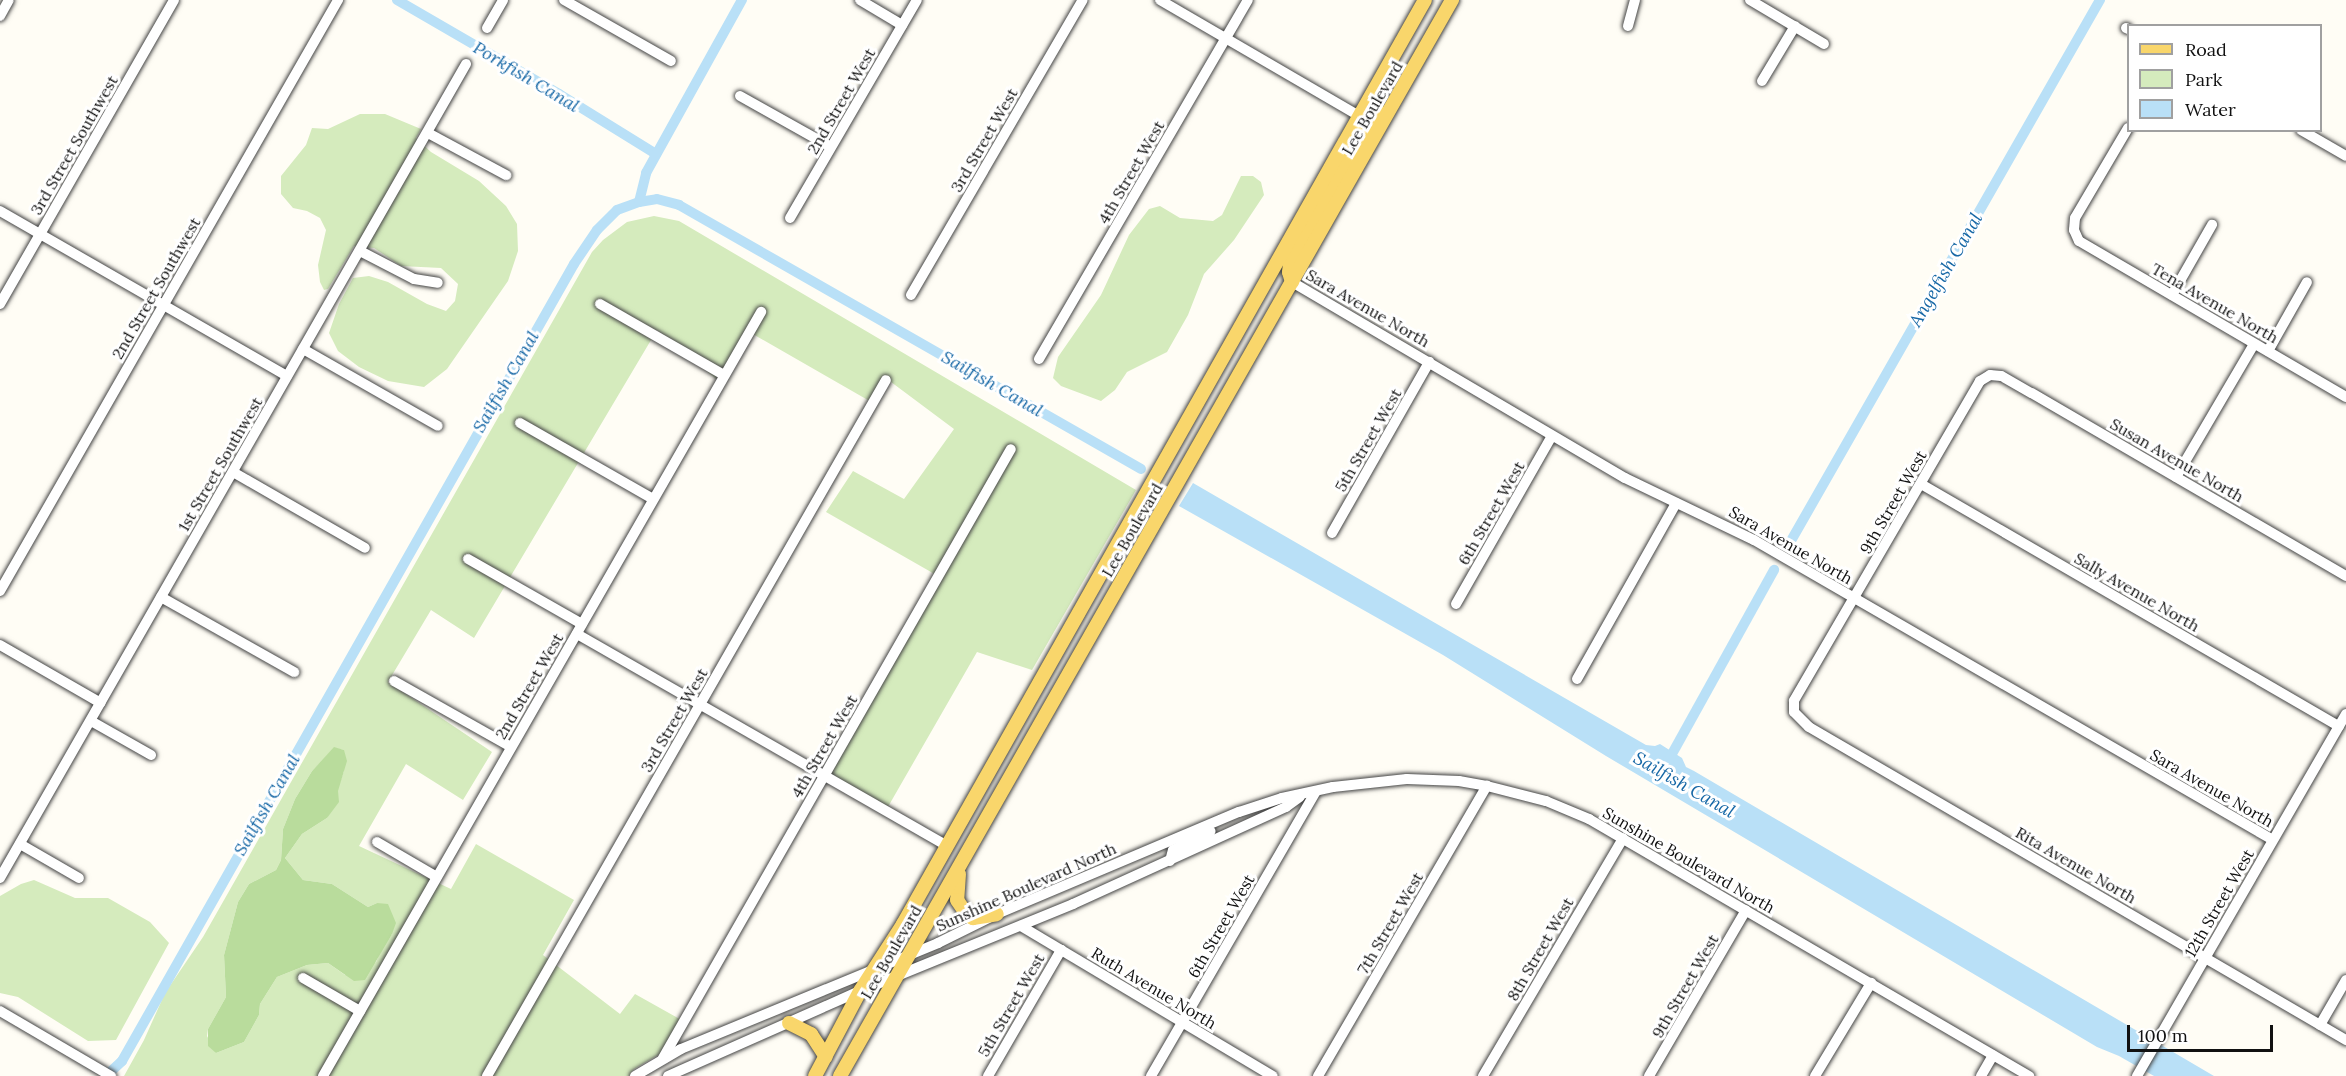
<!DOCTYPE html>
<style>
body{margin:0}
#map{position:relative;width:2346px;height:1076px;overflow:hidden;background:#fffdf5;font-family:Lora,serif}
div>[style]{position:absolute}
.green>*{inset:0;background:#d5ebbd}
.forest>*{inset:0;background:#b9dc9c}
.water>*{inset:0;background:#b9e0f7}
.canal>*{height:10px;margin:-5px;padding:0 5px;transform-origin:5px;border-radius:5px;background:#b9e0f7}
.roads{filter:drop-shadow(0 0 2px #444) drop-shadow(0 0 2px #444)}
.minor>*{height:10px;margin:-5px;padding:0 5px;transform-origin:5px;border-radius:5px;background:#fff}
.major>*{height:14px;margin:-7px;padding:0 7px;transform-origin:7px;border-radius:7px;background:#f9d66b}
span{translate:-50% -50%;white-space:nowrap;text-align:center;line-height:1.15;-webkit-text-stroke:6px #fff;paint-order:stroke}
.street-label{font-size:16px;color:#111}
.water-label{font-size:18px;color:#1768a6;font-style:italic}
.legend{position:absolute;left:2127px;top:24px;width:195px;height:108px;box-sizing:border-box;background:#fff;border:2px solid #a0a0a0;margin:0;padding:8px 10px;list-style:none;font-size:18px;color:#111}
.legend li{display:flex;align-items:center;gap:12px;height:30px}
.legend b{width:30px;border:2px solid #a0a0a0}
.scale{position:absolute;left:2127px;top:1025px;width:146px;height:27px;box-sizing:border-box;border:3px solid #111;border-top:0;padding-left:8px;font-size:18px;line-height:21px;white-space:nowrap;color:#111;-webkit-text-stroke:4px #fff;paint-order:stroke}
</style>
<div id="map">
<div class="green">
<div style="clip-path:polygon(360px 114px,385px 114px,421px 129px,416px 138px,431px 152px,479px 181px,506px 206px,517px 224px,518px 251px,508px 281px,447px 369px,424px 387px,388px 381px,359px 367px,338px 351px,329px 333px,339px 304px,353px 278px,369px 276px,388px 282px,427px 304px,446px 311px,455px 301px,458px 284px,441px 268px,401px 266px,374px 248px,354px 246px,328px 289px,324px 290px,320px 282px,318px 265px,326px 230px,320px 218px,307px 211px,293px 208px,281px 194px,281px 176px,306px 145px,312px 128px,328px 129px)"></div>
<div style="clip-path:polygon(1241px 176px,1253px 176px,1261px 182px,1264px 195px,1234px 240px,1204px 274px,1188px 315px,1167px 352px,1127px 372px,1115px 390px,1101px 401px,1061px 386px,1053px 378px,1058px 357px,1101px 295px,1129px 235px,1149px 209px,1160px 206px,1180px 218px,1213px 221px,1222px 215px)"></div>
<div style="clip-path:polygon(evenodd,654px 216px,679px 221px,1136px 490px,1032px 670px,977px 652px,885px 812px,825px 777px,938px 576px,826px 512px,853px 471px,904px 499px,954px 429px,887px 379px,873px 403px,751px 333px,716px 379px,657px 330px,474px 638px,431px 610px,388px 682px,492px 752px,463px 800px,406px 764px,359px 846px,451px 889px,476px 844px,574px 900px,543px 955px,620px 1014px,635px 994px,685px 1022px,670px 1048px,634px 1069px,629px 1076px,124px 1076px,144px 1040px,165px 993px,203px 937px,592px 252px,603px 240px,627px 222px,654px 216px,334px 748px,344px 750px,344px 771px,327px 818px,302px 834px,285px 858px,303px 880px,332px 884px,368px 907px,377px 903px,392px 934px,385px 942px,376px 962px,345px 975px,328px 963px,307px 965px,277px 977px,260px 1004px,259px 1015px,244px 1042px,216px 1053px,207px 1036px,208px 1029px,226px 997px,224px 955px,238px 902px,249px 884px,276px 870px,281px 860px,283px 829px,295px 799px,312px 771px,334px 748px)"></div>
<div style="clip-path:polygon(34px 880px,75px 898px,108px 898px,150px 922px,169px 943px,116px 1040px,88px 1041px,18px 997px,0 993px,0 896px,21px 884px)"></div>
</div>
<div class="forest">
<div style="clip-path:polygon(334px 747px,344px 750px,347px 761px,338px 791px,339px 802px,327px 818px,302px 834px,285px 858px,303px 880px,332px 884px,368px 907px,377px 903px,388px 904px,396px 923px,392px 934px,365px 980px,354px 981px,328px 963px,307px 965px,277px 977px,260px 1004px,259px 1015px,244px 1042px,216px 1053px,208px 1046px,208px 1029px,226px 997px,224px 955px,238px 902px,249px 884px,276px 870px,281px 860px,283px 829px,295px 799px,312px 771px)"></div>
</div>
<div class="water">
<div style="clip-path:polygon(1193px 483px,1646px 745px,1655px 746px,1660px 744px,1682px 758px,1686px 767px,1694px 771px,2214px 1076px,2154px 1076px,2119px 1056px,2097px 1047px,1606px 756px,1443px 655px,1179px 506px)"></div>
</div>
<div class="canal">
<div style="left:397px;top:0;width:187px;rotate:30.1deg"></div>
<div style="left:559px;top:94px;width:114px;rotate:31.7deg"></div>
<div style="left:639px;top:202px;width:30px;rotate:-76deg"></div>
<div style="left:646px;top:173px;width:198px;rotate:-61deg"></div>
<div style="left:1792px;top:539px;width:621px;rotate:-60.26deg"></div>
<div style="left:1667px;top:763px;width:221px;rotate:-61deg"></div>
<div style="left:106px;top:1076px;width:22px;rotate:-43deg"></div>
<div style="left:122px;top:1061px;width:916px;rotate:-60.44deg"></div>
<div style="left:574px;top:264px;width:41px;rotate:-55.9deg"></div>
<div style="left:597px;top:230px;width:28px;rotate:-45deg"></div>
<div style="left:617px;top:210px;width:23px;rotate:-20deg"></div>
<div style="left:639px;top:202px;width:18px;rotate:-9deg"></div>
<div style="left:657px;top:199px;width:23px;rotate:15deg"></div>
<div style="left:679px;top:205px;width:532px;rotate:29.74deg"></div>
</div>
<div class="roads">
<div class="minor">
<div style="left:564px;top:0;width:123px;rotate:29.7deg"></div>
<div style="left:860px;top:0;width:49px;rotate:30.8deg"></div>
<div style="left:1160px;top:0;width:230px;rotate:30.2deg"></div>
<div style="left:1750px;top:0;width:86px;rotate:30.7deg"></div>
<div style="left:0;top:16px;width:18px;rotate:-61deg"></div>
<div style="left:1628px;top:26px;width:27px;rotate:-75deg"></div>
<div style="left:487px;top:28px;width:32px;rotate:-60deg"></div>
<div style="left:2126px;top:28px;width:2px;rotate:27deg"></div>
<div style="left:1762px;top:81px;width:64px;rotate:-59deg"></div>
<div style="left:740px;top:96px;width:104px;rotate:29.3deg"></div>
<div style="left:2128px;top:128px;width:104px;rotate:120.5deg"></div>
<div style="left:2075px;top:218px;width:12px;rotate:95deg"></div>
<div style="left:2074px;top:230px;width:12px;rotate:66deg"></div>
<div style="left:2079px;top:241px;width:309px;rotate:30.3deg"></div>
<div style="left:2301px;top:130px;width:52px;rotate:30deg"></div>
<div style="left:428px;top:133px;width:89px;rotate:28.3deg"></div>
<div style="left:0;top:211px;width:331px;rotate:29.9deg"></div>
<div style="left:790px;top:218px;width:252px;rotate:-59.8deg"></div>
<div style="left:360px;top:251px;width:61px;rotate:27.4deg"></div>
<div style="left:414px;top:279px;width:24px;rotate:9deg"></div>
<div style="left:1292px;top:282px;width:386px;rotate:30.5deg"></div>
<div style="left:1625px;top:478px;width:143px;rotate:25.7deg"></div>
<div style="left:1754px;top:540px;width:599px;rotate:30.03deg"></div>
<div style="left:911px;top:295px;width:341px;rotate:-59.8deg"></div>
<div style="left:2172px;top:295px;width:81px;rotate:-60.3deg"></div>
<div style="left:0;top:304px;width:350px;rotate:-60.2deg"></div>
<div style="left:600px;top:304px;width:143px;rotate:29.8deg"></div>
<div style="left:303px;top:349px;width:155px;rotate:29.7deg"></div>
<div style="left:2268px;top:351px;width:79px;rotate:-60.5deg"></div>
<div style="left:1039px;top:359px;width:415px;rotate:-59.8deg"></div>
<div style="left:520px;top:423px;width:153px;rotate:29.7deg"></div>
<div style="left:233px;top:472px;width:152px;rotate:29.9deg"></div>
<div style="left:2176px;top:477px;width:154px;rotate:-59.6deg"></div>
<div style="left:1921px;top:484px;width:483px;rotate:30.1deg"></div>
<div style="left:1332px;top:533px;width:197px;rotate:-60.4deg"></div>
<div style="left:468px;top:559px;width:131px;rotate:29.7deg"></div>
<div style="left:2346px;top:576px;width:364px;rotate:-149.8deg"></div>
<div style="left:2031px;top:393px;width:34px;rotate:-150deg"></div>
<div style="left:2001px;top:376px;width:11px;rotate:-175deg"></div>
<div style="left:1990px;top:375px;width:12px;rotate:149deg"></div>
<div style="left:1980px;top:381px;width:370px;rotate:120.2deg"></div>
<div style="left:1794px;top:701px;width:11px;rotate:90deg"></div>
<div style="left:1794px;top:712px;width:21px;rotate:45deg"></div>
<div style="left:1809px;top:727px;width:622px;rotate:30.24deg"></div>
<div style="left:0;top:591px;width:681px;rotate:-60.23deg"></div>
<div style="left:161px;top:597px;width:153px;rotate:29.4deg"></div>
<div style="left:1456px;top:604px;width:193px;rotate:-60.3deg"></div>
<div style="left:577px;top:634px;width:426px;rotate:29.8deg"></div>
<div style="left:0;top:645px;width:116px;rotate:29.9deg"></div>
<div style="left:1577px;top:679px;width:202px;rotate:-60.6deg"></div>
<div style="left:394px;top:681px;width:134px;rotate:29.4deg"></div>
<div style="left:91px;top:721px;width:69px;rotate:29.5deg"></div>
<div style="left:377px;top:842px;width:69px;rotate:30.3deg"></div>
<div style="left:20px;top:844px;width:68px;rotate:30deg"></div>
<div style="left:1170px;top:861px;width:11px;rotate:-75deg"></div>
<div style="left:1173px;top:850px;width:42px;rotate:-26.6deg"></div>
<div style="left:0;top:878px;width:938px;rotate:-60.21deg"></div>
<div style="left:1021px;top:926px;width:293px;rotate:30.8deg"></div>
<div style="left:303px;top:978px;width:66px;rotate:30.1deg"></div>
<div style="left:0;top:1011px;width:129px;rotate:30.4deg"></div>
<div style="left:2320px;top:1025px;width:52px;rotate:-60deg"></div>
<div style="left:663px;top:1058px;width:701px;rotate:-60.26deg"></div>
<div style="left:323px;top:1076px;width:881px;rotate:-60.17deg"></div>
<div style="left:487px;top:1076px;width:802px;rotate:-60.18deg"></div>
<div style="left:635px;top:1076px;width:53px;rotate:-30.4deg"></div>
<div style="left:681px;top:1049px;width:278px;rotate:-22.4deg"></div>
<div style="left:938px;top:943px;width:66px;rotate:-26.2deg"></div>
<div style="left:997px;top:914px;width:263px;rotate:-22.9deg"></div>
<div style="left:1239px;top:812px;width:45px;rotate:-18deg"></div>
<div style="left:1282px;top:798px;width:52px;rotate:-12.2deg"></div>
<div style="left:1333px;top:787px;width:74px;rotate:-6.2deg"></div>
<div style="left:1407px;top:779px;width:52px;rotate:2.2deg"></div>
<div style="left:1459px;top:781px;width:28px;rotate:10deg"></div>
<div style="left:1487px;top:786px;width:61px;rotate:14.3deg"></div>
<div style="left:1546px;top:801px;width:47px;rotate:22.7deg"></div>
<div style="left:1589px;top:819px;width:510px;rotate:30.29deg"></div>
<div style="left:668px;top:1076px;width:210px;rotate:-23.9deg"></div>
<div style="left:860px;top:991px;width:230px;rotate:-22.2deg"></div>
<div style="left:1073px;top:904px;width:234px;rotate:-24.5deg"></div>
<div style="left:1286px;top:807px;width:17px;rotate:-36deg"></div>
<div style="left:988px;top:1076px;width:146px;rotate:-59.9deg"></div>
<div style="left:1151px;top:1076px;width:329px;rotate:-59.9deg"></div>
<div style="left:1318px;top:1076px;width:336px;rotate:-59.8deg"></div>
<div style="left:1483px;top:1076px;width:276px;rotate:-59.5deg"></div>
<div style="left:1649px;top:1076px;width:192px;rotate:-59.7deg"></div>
<div style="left:1815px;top:1076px;width:109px;rotate:-58.9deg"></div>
<div style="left:1981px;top:1076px;width:24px;rotate:-60deg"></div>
<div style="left:2137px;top:1076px;width:418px;rotate:-60deg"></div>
</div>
<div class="major">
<div style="left:1292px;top:282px;width:10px;rotate:-107deg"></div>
<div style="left:1289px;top:272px;width:8px;rotate:-83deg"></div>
<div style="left:1290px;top:264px;width:176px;rotate:-60.8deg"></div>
<div style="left:1376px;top:110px;width:23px;rotate:-85deg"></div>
<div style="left:959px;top:874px;width:26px;rotate:94deg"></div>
<div style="left:957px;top:900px;width:18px;rotate:56deg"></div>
<div style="left:967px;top:915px;width:7px;rotate:27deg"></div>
<div style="left:973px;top:918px;width:24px;rotate:-9deg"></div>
<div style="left:789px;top:1023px;width:25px;rotate:27deg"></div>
<div style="left:811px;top:1034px;width:27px;rotate:57deg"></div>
<div style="left:815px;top:1076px;width:96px;rotate:-62.1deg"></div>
<div style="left:860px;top:991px;width:80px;rotate:-57.3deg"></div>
<div style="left:903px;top:924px;width:1061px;rotate:-60.54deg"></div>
<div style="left:840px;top:1076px;width:1238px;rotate:-60.37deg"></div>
</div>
</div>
<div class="street-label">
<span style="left:841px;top:101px;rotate:-60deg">2nd Street West</span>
<span style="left:1372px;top:108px;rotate:-60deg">Lee Boulevard</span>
<span style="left:984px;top:140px;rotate:-60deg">3rd Street West</span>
<span style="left:74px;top:145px;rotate:-60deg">3rd Street Southwest</span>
<span style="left:1131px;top:172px;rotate:-60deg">4th Street West</span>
<span style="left:156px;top:288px;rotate:-60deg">2nd Street Southwest</span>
<span style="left:2215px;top:303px;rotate:30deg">Tena Avenue North</span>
<span style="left:1368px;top:308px;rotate:30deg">Sara Avenue North</span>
<span style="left:1368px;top:440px;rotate:-60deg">5th Street West</span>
<span style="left:2177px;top:460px;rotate:30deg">Susan Avenue North</span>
<span style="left:220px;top:464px;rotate:-60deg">1st Street Southwest</span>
<span style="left:1893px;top:502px;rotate:-60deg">9th Street West</span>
<span style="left:1491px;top:513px;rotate:-60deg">6th Street West</span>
<span style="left:1132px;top:530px;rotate:-60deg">Lee Boulevard</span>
<span style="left:1791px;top:545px;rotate:30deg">Sara Avenue North</span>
<span style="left:2137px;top:592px;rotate:30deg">Sally Avenue North</span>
<span style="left:529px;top:686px;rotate:-60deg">2nd Street West</span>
<span style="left:674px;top:720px;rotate:-60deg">3rd Street West</span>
<span style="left:824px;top:746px;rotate:-60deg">4th Street West</span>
<span style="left:2212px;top:788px;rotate:30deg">Sara Avenue North</span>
<span style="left:1689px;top:860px;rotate:30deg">Sunshine Boulevard North</span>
<span style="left:2076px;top:865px;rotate:30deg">Rita Avenue North</span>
<span style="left:1026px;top:887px;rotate:-24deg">Sunshine Boulevard North</span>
<span style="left:2219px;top:903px;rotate:-60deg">12th Street West</span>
<span style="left:1390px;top:923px;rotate:-60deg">7th Street West</span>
<span style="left:1221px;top:926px;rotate:-60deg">6th Street West</span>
<span style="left:1540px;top:949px;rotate:-60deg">8th Street West</span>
<span style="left:891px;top:952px;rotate:-60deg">Lee Boulevard</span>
<span style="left:1685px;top:986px;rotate:-60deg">9th Street West</span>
<span style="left:1154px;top:988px;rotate:31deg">Ruth Avenue North</span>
<span style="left:1011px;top:1005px;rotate:-60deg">5th Street West</span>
</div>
<div class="water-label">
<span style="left:526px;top:77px;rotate:31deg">Porkfish Canal</span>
<span style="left:1946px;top:270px;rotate:-60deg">Angelfish Canal</span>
<span style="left:506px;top:382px;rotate:-60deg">Sailfish Canal</span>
<span style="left:992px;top:384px;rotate:30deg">Sailfish Canal</span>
<span style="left:1684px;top:785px;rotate:30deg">Sailfish Canal</span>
<span style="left:267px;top:805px;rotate:-60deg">Sailfish Canal</span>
</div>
<ul class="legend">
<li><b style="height:8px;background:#f9d66b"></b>Road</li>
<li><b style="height:16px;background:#d5ebbd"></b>Park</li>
<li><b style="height:16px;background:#b9e0f7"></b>Water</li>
</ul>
<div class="scale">100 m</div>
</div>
